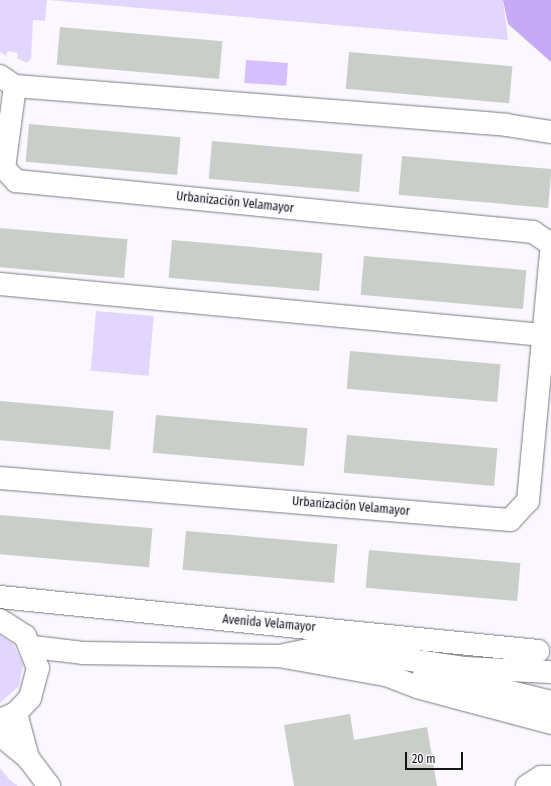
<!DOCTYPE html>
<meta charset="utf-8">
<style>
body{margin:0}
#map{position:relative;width:551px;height:786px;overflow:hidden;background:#faf7fe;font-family:"Fira Sans Condensed",sans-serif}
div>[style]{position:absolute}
.green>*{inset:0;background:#e3d6fd;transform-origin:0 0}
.forest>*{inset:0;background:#c6aaf8}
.water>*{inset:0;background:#d5bffe;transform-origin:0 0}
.building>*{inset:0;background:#c9cec8;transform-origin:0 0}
.roads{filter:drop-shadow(0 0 1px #7b7a80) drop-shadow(0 0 1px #7b7a80)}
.street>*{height:22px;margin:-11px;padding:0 11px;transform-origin:11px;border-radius:11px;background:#fff}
.secondary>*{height:22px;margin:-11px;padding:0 11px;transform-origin:11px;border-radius:11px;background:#fff}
.highway>*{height:22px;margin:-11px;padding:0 11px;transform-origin:11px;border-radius:11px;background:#fff}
span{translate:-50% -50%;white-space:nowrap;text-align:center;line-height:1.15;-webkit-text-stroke:3px #faf7fe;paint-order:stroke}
.street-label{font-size:12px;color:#151417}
.scale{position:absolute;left:405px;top:752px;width:58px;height:18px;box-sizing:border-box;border:2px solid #151417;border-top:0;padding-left:5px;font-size:12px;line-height:14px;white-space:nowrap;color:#151417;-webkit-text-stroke:3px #faf7fe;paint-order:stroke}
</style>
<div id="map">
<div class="green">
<div style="clip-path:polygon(0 0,47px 0,45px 21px,33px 20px,31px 59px,27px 63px,17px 58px,18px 53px,8px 51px,6px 56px,0 52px)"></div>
<div style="clip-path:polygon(48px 0,503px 0,508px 40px)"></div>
<div style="left:96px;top:311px;width:58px;height:60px;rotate:5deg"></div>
<div style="clip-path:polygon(0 635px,13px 644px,23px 664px,19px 686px,0 703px)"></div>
<div style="clip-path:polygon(0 768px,10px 780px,18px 786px,0 786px)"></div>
</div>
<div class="forest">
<div style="clip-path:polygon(503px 0,551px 0,551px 62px,508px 24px)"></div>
</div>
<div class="water">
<div style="left:246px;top:60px;width:42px;height:23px;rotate:4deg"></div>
</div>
<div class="building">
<div style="left:60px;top:27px;width:163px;height:38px;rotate:5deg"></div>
<div style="left:349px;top:52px;width:164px;height:37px;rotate:5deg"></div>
<div style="left:29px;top:124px;width:152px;height:38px;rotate:5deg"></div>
<div style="left:212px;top:141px;width:151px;height:38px;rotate:5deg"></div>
<div style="left:402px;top:156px;width:150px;height:39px;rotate:5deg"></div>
<div style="left:0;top:228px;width:128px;height:39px;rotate:5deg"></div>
<div style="left:172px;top:240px;width:151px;height:38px;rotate:5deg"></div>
<div style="left:364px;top:256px;width:163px;height:39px;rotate:5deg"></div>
<div style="left:350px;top:351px;width:151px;height:38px;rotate:5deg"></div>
<div style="left:0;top:401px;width:114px;height:39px;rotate:5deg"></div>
<div style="left:156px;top:415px;width:152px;height:38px;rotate:5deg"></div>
<div style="left:347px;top:435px;width:151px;height:38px;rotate:5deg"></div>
<div style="left:0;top:515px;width:153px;height:39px;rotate:5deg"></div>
<div style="left:186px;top:531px;width:152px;height:39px;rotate:5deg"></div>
<div style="left:369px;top:550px;width:152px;height:38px;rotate:5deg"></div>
<div style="clip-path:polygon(350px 714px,354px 740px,427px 727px,437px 786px,294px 786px,284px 725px)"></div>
</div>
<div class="roads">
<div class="street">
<div style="left:0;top:76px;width:18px;rotate:34deg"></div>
<div style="left:15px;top:86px;width:493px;rotate:4.5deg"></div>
<div style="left:506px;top:125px;width:46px;rotate:8.8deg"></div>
<div style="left:15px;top:86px;width:83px;rotate:97.6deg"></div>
<div style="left:4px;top:168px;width:18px;rotate:47deg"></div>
<div style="left:16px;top:181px;width:520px;rotate:5.63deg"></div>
<div style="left:533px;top:232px;width:22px;rotate:34deg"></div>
<div style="left:0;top:284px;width:545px;rotate:5.37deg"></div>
<div style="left:0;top:478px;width:512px;rotate:4.71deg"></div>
<div style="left:510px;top:520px;width:26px;rotate:-47deg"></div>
<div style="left:528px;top:501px;width:249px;rotate:-84.7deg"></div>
<div style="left:0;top:597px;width:541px;rotate:5.73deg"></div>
<div style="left:16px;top:713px;width:47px;rotate:75.1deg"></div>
<div style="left:0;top:735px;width:36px;rotate:39deg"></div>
<div style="left:28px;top:758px;width:35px;rotate:53deg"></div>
<div style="left:527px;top:786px;width:17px;rotate:-33deg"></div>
<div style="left:541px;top:777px;width:10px"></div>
</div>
<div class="secondary">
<div style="left:0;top:620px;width:30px;rotate:33deg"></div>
<div style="left:25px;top:636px;width:35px;rotate:68deg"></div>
<div style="left:38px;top:668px;width:31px;rotate:105deg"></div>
<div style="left:30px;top:698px;width:21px;rotate:133deg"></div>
<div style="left:16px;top:713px;width:17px;rotate:156deg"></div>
<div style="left:33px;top:647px;width:50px;rotate:6.8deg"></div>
<div style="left:83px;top:653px;width:196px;rotate:0.9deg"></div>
<div style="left:279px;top:656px;width:109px;rotate:10.1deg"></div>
<div style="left:386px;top:675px;width:33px;rotate:21deg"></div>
<div style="left:417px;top:687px;width:139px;rotate:15deg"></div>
<div style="left:424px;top:671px;width:131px;rotate:13.7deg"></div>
</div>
<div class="highway">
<div style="left:279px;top:656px;width:45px;rotate:-11.6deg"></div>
<div style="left:323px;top:647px;width:144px;rotate:8.4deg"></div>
<div style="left:465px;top:668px;width:86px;rotate:2.7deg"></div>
</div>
</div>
<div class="street-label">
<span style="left:235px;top:203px;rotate:6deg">Urbanización Velamayor</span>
<span style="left:351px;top:507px;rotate:5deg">Urbanización Velamayor</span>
<span style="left:269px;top:624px;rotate:5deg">Avenida Velamayor</span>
</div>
<div class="scale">20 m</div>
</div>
